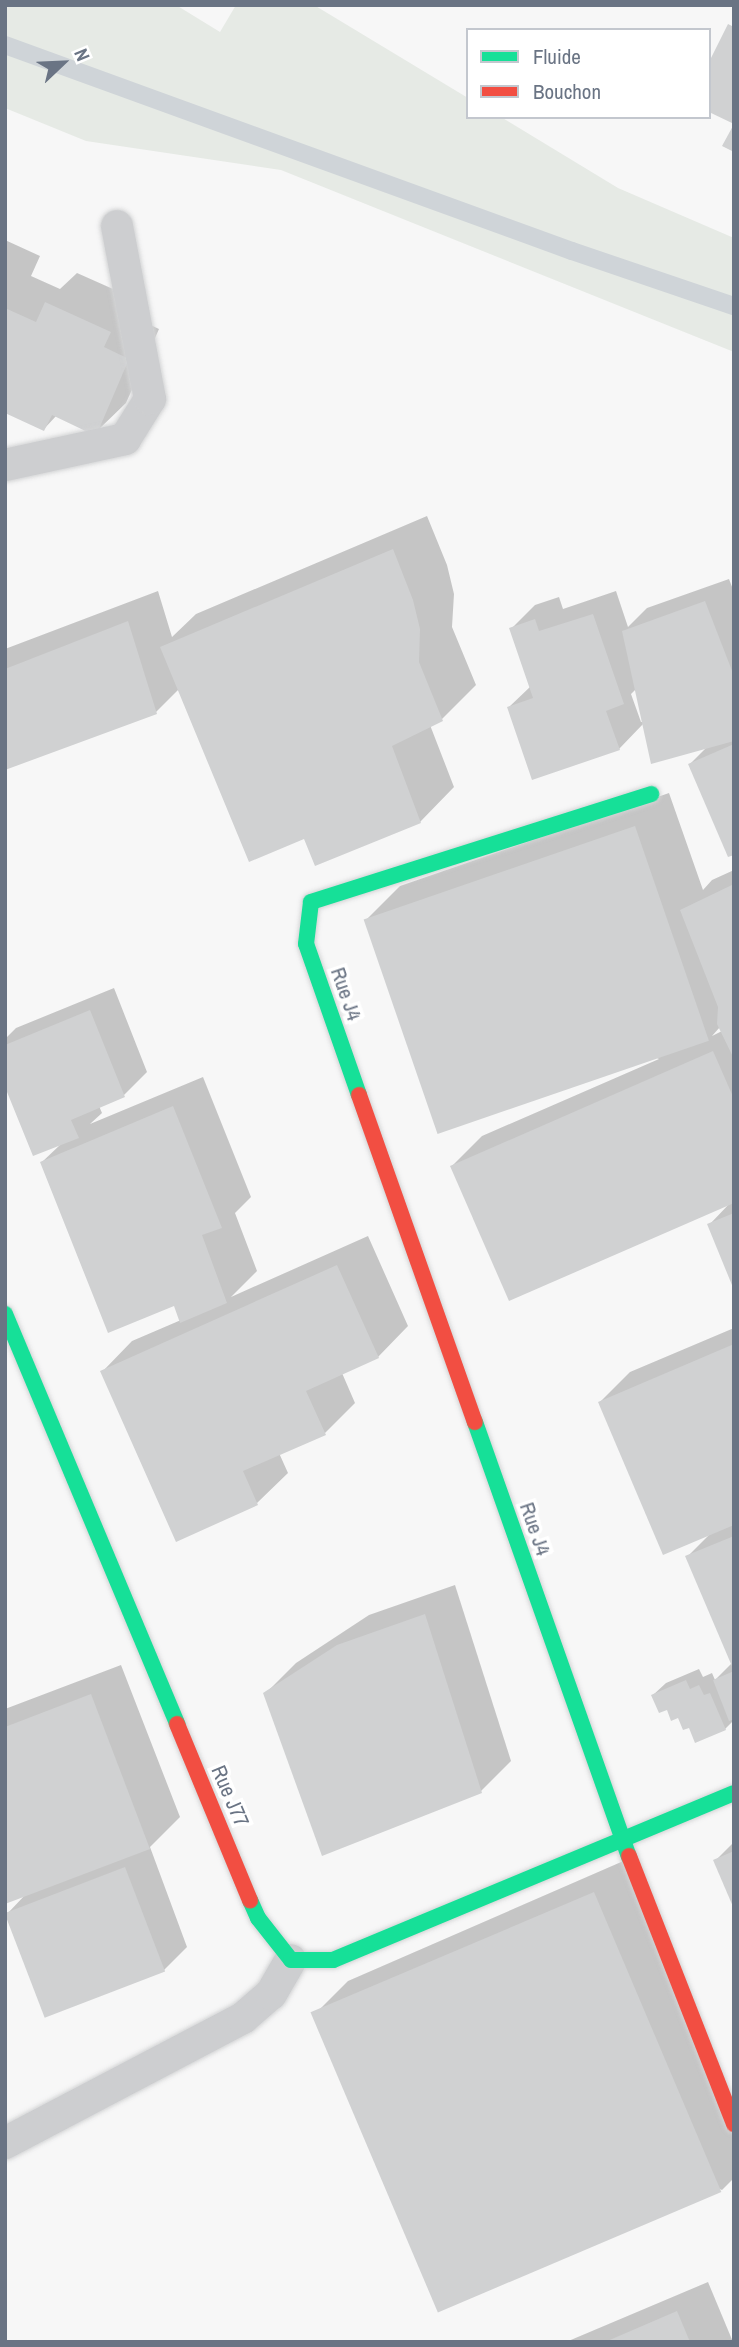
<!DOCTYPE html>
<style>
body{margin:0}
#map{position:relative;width:739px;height:2347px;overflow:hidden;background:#f7f7f7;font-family:"Archivo Narrow",sans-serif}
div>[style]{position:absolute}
.green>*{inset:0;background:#e6eae5}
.shadow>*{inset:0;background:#0003}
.stream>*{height:18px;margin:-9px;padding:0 9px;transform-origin:9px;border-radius:9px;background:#cfd4d8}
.building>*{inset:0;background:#d0d1d2;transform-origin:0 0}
.roads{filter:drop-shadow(0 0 2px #d3d4d5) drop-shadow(0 0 2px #d3d4d5)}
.lane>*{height:32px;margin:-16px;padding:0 16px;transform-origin:16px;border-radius:16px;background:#cdced0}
.fast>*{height:16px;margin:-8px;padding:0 8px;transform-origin:8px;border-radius:8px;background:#16e098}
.jam>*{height:16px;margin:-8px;padding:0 8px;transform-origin:8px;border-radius:8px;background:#f24e42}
span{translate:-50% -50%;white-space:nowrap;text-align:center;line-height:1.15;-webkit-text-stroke:7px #fff;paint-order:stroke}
.street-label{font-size:21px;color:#6a7484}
.frame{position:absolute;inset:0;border:7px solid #6a7484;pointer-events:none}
.legend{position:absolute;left:466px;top:28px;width:245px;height:91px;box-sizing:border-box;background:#fff;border:2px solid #c3c7ce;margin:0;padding:9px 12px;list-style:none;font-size:21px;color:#6a7484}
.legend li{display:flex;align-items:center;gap:14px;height:35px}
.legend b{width:35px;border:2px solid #c3c7ce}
.north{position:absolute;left:28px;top:28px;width:70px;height:70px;-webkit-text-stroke:5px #fff;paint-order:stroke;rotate:67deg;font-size:19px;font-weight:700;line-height:28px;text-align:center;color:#6a7484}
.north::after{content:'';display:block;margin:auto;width:24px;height:32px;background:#6a7484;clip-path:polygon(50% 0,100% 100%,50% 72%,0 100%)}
</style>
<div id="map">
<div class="green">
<div style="clip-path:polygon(5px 5px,176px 5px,220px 32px,236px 5px,314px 5px,468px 98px,468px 117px,501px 117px,618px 188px,734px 238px,734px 352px,281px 170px,86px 141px,5px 108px)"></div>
</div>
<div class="shadow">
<div style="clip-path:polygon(5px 240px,40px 256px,31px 276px,60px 289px,77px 273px,140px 301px,133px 317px,159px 329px,126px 403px,95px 433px,57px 415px,44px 429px,5px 387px)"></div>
<div style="clip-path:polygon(427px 516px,447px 565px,454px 594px,452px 627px,476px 685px,442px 719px,430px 725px,454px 787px,420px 822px,305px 836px,179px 689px,156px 712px,5px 768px,5px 649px,158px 591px,172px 637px,196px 614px)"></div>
<div style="clip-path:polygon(evenodd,729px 579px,734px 592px,734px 853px,690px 764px,708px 746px,644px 723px,619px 749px,509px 707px,531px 686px,511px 629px,535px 605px,559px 597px,563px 609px,616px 591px,628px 627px,647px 608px,729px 579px,636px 689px,644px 722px,641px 722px,631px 694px,636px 689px)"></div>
<div style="clip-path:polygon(evenodd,669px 793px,703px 890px,712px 880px,734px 870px,734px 1285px,709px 1225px,731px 1202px,452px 1166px,482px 1136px,659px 1059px,366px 920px,400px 886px,669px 793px,720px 1027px,722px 1031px,712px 1036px,720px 1027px)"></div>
<div style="clip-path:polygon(114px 988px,147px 1072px,124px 1095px,99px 1106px,102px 1113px,90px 1124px,203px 1077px,251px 1197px,235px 1213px,257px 1271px,231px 1297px,368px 1236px,408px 1326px,378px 1357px,342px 1373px,355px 1403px,325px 1433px,279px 1453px,288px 1473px,257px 1503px,177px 1539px,102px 1372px,132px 1341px,181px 1320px,175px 1303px,42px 1162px,61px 1144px,5px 1083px,5px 1039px,16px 1028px)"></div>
<div style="clip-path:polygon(734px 1328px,734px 1720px,725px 1729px,690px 1725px,653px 1695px,666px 1683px,699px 1669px,703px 1677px,712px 1673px,715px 1680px,732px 1663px,687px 1557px,710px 1534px,600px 1402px,630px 1372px)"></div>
<div style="clip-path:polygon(455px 1585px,511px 1761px,481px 1791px,265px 1694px,296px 1663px,369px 1615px)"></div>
<div style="clip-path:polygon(121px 1665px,180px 1817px,150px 1847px,187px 1947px,164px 1970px,7px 1914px,26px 1894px,5px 1902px,5px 1709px)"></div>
<div style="clip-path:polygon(734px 1842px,734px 1905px,715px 1861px)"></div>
<div style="clip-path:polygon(628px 1859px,734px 2103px,734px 2178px,722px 2190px,314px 2015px,348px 1981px)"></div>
<div style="clip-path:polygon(708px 2282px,733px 2342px,566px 2342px)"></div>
</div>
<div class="stream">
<div style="left:5px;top:45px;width:603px;rotate:19.97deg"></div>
<div style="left:572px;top:251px;width:171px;rotate:18.8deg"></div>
</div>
<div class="building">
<div style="clip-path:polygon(728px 24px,734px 27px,734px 124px,709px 112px,709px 62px)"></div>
<div style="clip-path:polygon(734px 124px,734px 152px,722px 146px)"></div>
<div style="clip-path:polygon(45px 302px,111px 332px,104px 347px,129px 359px,96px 436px,52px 415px,44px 431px,5px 413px,5px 308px,36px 322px)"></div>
<div style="clip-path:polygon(393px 549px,413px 600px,420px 629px,419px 662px,443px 721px,392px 746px,421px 823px,315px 866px,304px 839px,249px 862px,160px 647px)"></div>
<div style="clip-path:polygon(705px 601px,734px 676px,734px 741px,651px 764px,622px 631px)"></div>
<div style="clip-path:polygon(593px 614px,624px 704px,606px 711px,620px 750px,532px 780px,507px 707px,533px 698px,509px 628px,535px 619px,539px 631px)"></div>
<div style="clip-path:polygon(128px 621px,157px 714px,5px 770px,5px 669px)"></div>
<div style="clip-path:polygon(734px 744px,734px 855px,728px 857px,688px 764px)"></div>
<div style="left:635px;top:826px;width:227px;height:287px;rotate:71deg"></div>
<div style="clip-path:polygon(734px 884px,734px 1059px,717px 1024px,718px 1007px,680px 910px)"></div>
<div style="clip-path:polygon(90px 1010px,125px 1097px,71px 1120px,79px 1138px,33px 1156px,5px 1087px,5px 1045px)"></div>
<div style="clip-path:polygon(713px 1051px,734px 1099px,734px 1203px,509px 1301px,450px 1166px)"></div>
<div style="clip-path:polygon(173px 1106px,222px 1228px,202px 1235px,227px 1303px,180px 1323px,174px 1306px,108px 1333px,40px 1162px)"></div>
<div style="clip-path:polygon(734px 1213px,734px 1290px,707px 1224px)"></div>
<div style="clip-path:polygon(337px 1265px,379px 1358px,306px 1391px,326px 1435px,243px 1471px,258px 1505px,176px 1542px,100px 1371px)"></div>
<div style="clip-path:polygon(734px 1344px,734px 1525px,663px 1555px,598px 1402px)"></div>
<div style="clip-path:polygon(734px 1536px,734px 1671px,685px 1556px)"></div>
<div style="clip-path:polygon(425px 1614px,482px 1793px,322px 1856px,263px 1693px,337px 1645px)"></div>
<div style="clip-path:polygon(734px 1671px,734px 1719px,729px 1721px,713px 1680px)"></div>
<div style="clip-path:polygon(686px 1680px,690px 1689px,699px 1685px,704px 1695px,710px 1693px,726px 1730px,695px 1743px,689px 1728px,683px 1730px,678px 1718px,671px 1721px,667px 1710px,659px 1713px,651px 1695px)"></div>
<div style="clip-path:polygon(91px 1694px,150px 1849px,5px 1904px,5px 1727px)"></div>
<div style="clip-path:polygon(734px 1851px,734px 1909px,713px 1860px)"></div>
<div style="left:125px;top:1867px;width:112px;height:129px;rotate:69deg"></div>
<div style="left:594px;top:1892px;width:326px;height:308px;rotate:67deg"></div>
<div style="clip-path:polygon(677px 2311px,690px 2342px,605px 2342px)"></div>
</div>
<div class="roads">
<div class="lane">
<div style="left:5px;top:465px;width:123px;rotate:-12.2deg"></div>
<div style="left:125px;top:439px;width:47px;rotate:-58deg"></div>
<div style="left:150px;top:399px;width:176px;rotate:-100.8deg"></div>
<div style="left:5px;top:2143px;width:269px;rotate:-27.7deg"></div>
<div style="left:243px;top:2018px;width:37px;rotate:-41deg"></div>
<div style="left:271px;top:1994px;width:39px;rotate:-60deg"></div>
</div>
<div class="fast">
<div style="left:359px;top:1095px;width:160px;rotate:-109.3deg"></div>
<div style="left:306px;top:944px;width:42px;rotate:-83.2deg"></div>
<div style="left:311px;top:902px;width:357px;rotate:-17.6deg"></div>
<div style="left:5px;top:1314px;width:445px;rotate:67.2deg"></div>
<div style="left:475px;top:1422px;width:461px;rotate:70.5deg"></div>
<div style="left:250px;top:1900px;width:20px;rotate:66deg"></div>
<div style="left:258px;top:1918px;width:53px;rotate:51.8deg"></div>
<div style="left:291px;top:1960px;width:42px"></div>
<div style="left:333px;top:1960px;width:434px;rotate:-22.6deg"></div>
</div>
<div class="jam">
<div style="left:359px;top:1095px;width:347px;rotate:70.5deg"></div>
<div style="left:177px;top:1724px;width:191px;rotate:67.5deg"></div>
<div style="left:629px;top:1856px;width:288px;rotate:68.6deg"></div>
</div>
</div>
<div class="street-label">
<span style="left:346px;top:994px;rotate:71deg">Rue J4</span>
<span style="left:535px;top:1529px;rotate:71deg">Rue J4</span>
<span style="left:230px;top:1796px;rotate:67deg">Rue J77</span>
</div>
<div class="frame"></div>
<ul class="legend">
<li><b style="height:9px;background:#16e098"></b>Fluide</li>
<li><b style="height:9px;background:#f24e42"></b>Bouchon</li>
</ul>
<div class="north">N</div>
</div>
